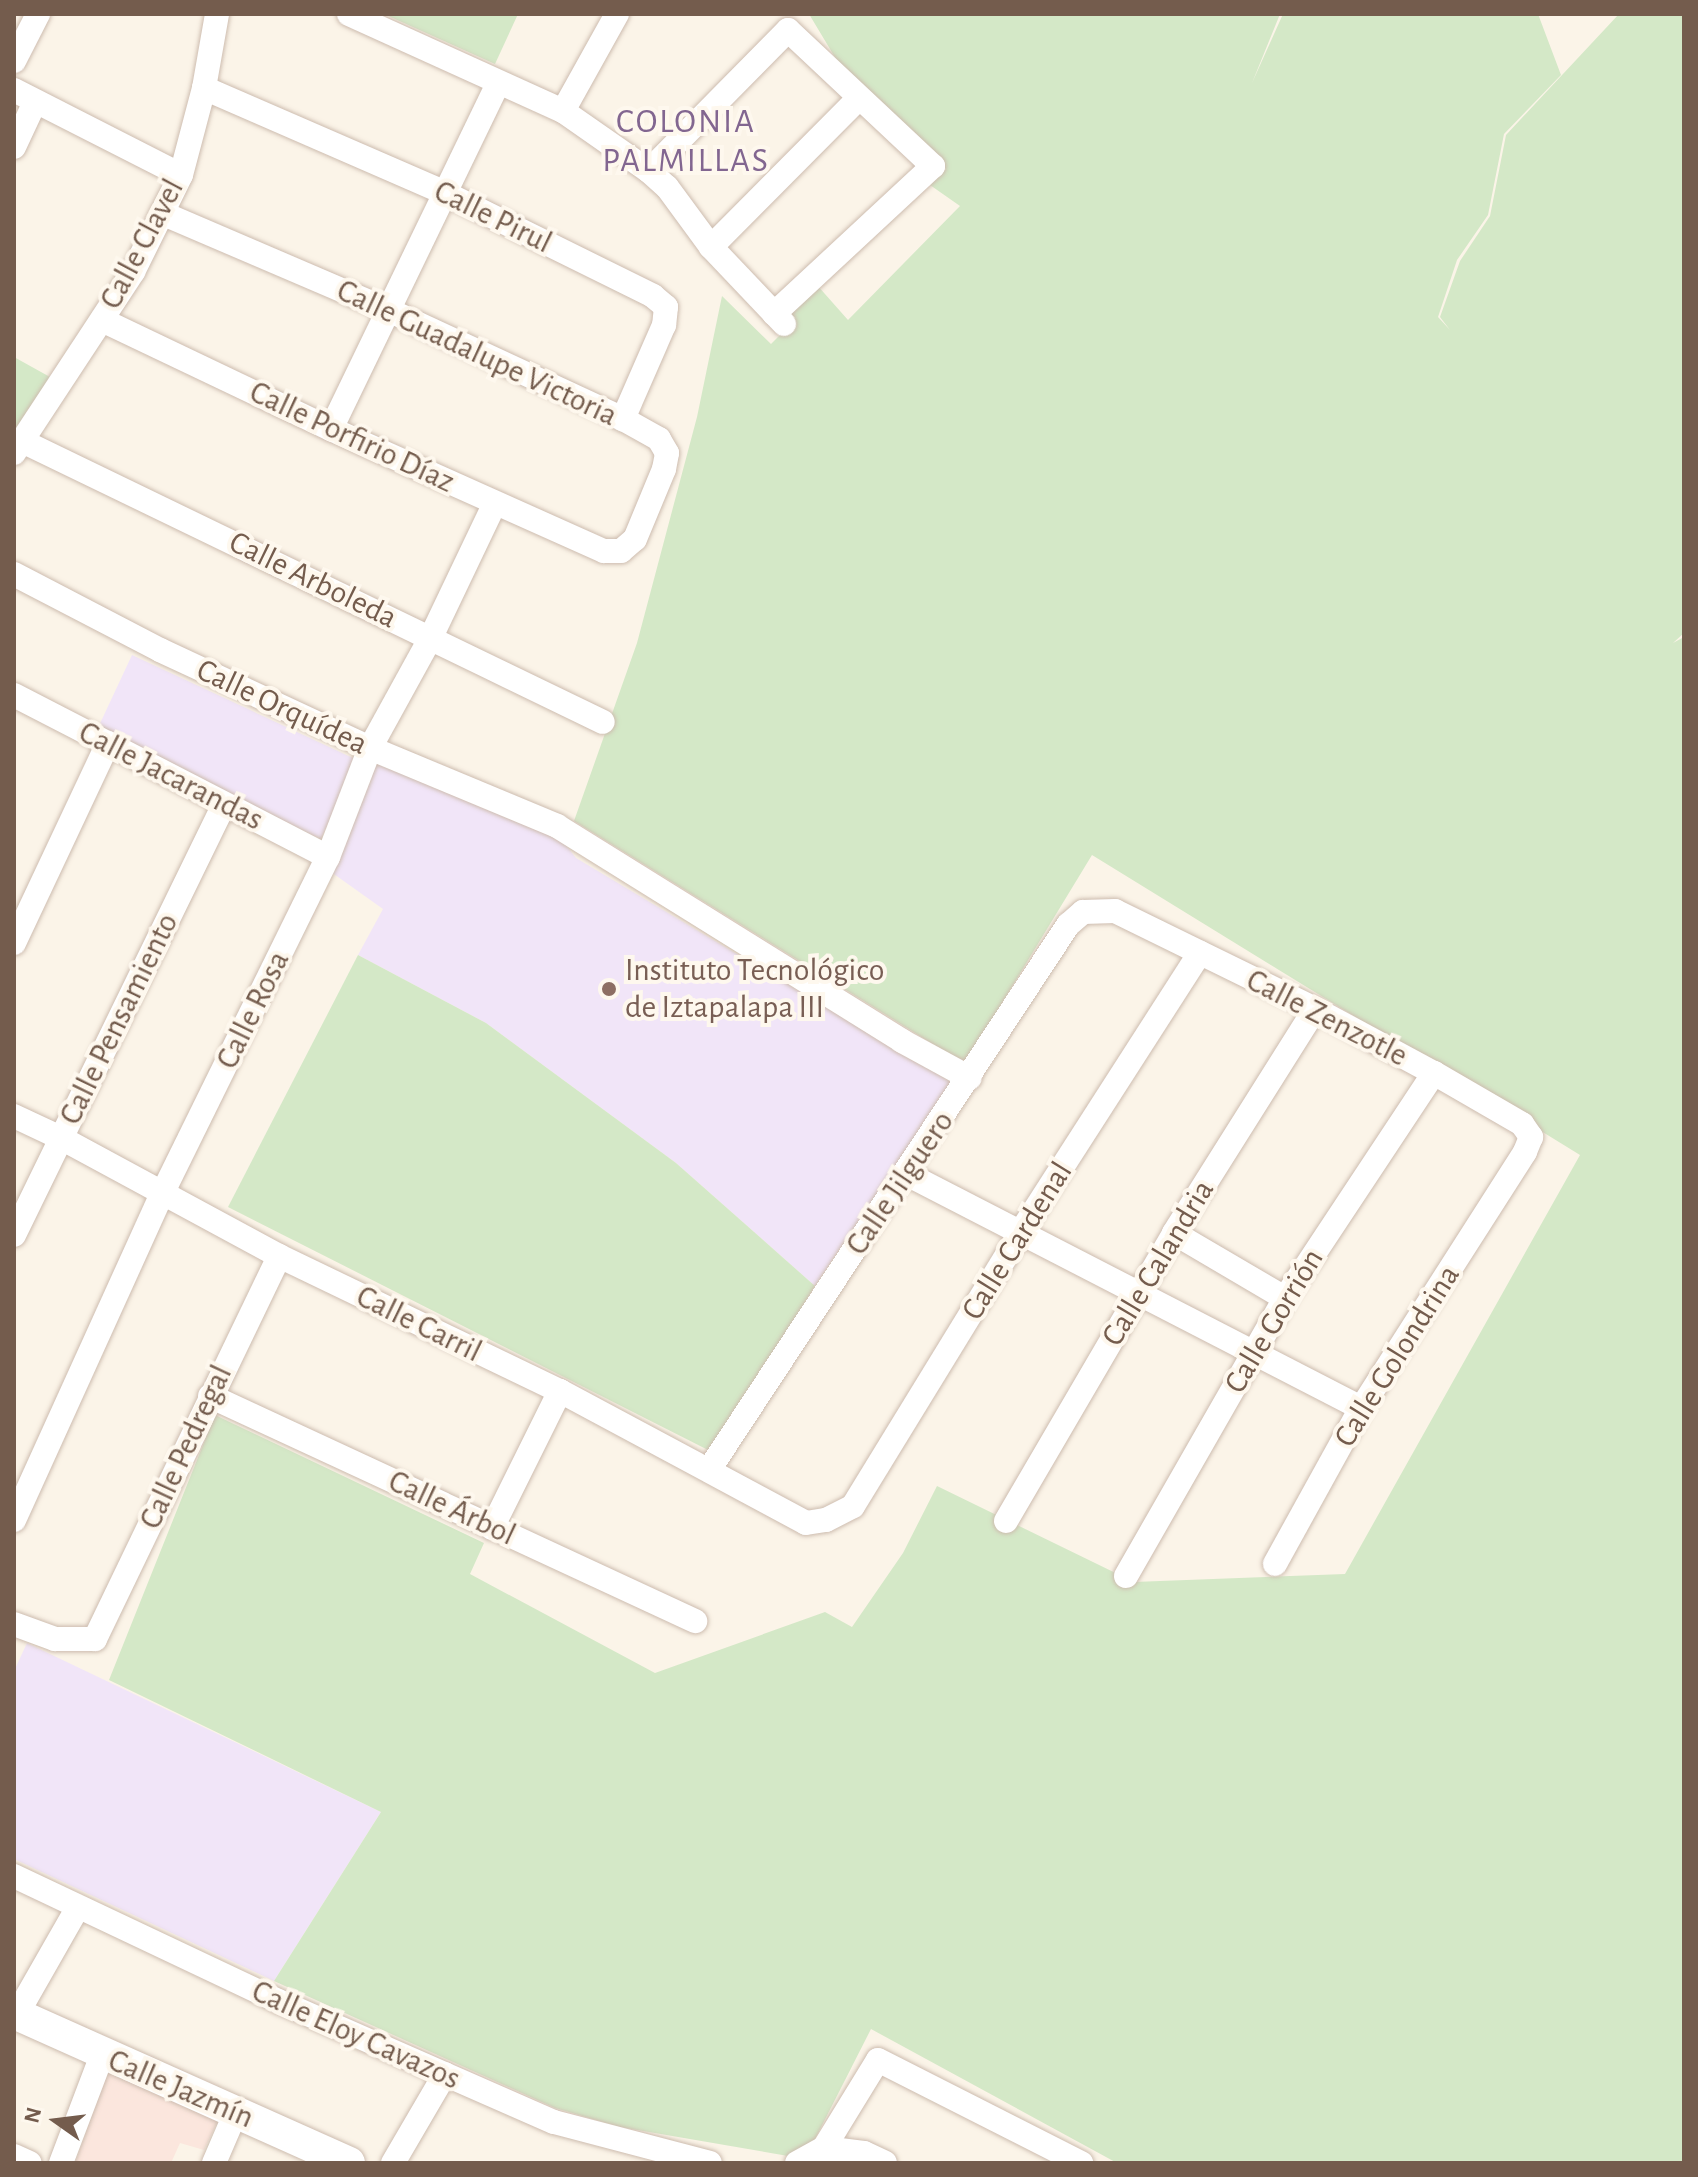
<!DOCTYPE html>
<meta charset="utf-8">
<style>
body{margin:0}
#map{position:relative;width:1698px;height:2177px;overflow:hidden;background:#fbf4e8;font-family:"Alegreya Sans",sans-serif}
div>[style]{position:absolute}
.commercial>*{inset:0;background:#fbe6dd}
.education>*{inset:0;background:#f1e5f8;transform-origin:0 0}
.green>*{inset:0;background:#d4e8c7}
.roads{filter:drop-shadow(0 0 2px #cdbcaf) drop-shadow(0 0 2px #cdbcaf)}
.street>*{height:24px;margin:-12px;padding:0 12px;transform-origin:12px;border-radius:12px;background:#fff}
.secondary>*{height:32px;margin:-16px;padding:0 16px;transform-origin:16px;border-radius:16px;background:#fff}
.dots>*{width:22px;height:22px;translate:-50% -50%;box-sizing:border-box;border:4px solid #fef8ee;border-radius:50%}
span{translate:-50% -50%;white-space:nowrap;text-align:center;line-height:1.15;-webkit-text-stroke:8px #fef8ee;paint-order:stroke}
.street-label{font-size:32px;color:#745c4d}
.education-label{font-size:32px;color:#785e54}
.left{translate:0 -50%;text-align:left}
.neighbourhood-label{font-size:34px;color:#826690;letter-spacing:2px}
.frame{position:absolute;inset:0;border:16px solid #745c4d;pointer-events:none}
.north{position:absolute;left:16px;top:2081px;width:80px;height:80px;-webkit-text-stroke:6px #fef8ee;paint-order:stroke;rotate:284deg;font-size:22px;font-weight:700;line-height:32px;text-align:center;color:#745c4d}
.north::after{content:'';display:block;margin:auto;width:28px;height:36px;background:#745c4d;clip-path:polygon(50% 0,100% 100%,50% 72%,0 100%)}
</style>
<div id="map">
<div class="commercial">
<div style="clip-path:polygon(107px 2072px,219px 2118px,204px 2150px,180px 2143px,171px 2163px,75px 2163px)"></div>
</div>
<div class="education">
<div style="left:132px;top:655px;width:249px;height:87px;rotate:25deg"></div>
<div style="clip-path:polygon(376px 744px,552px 828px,576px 858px,951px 1082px,815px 1286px,676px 1163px,486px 1023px,358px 955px,383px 909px,331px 872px)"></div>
<div style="clip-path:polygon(27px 1643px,381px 1812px,274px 1981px,14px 1859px,14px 1671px)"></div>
</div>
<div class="green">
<div style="clip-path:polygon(384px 14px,518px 14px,495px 64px)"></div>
<div style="clip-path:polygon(809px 14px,1280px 14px,1252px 83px,1283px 14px,1538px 14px,1561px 75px,1504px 134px,1488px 215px,1457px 260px,1438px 317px,1450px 330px,1440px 317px,1460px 261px,1490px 216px,1506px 135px,1619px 14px,1684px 14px,1684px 633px,1673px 643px,1684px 637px,1684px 2163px,1117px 2163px,871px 2029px,812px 2145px,788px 2156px,620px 2127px,555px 2108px,274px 1981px,381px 1812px,109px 1680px,215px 1415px,484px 1543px,470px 1574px,655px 1673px,825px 1612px,852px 1627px,903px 1553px,937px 1486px,1134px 1582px,1345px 1574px,1580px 1155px,1092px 855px,965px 1064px,574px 821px,637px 643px,697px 417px,722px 296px,771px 344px,794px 321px,789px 315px,817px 285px,848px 320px,960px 206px,930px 185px,946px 169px,854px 89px)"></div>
<div style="clip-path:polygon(14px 357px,50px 377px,14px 431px)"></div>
<div style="clip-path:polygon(358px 955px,486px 1023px,676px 1163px,815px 1286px,712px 1452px,228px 1207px)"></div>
</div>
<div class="roads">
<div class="street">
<div style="left:349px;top:14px;width:235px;rotate:24.4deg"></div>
<div style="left:563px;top:111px;width:105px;rotate:34.9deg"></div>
<div style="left:649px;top:171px;width:24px;rotate:42deg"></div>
<div style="left:667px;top:187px;width:74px;rotate:53.7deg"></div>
<div style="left:711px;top:247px;width:106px;rotate:46.5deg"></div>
<div style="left:14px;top:61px;width:53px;rotate:-62.9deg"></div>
<div style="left:204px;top:88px;width:263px;rotate:23.5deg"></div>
<div style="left:445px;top:193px;width:232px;rotate:26.3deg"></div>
<div style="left:653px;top:296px;width:17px;rotate:40deg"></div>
<div style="left:666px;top:307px;width:18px;rotate:96deg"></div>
<div style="left:664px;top:325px;width:103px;rotate:113.6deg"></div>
<div style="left:14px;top:90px;width:187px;rotate:27deg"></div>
<div style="left:563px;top:111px;width:111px;rotate:-60.9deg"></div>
<div style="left:14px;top:147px;width:50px;rotate:-65deg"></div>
<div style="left:649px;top:171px;width:198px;rotate:-45.4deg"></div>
<div style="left:788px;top:30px;width:199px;rotate:43.2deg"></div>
<div style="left:933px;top:166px;width:217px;rotate:137.1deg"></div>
<div style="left:711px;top:247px;width:210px;rotate:-45.2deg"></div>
<div style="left:102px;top:320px;width:254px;rotate:25.5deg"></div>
<div style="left:331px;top:429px;width:299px;rotate:24.1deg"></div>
<div style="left:604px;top:551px;width:17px"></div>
<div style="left:621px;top:551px;width:18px;rotate:-41deg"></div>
<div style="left:635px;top:539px;width:76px;rotate:-67.5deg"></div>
<div style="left:664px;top:469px;width:16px;rotate:-79deg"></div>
<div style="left:667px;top:453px;width:16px;rotate:-120deg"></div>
<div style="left:659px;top:439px;width:41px;rotate:-150.9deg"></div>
<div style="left:623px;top:419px;width:259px;rotate:-155.1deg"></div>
<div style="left:388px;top:310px;width:246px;rotate:-156.8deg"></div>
<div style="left:331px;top:429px;width:383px;rotate:-64.2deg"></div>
<div style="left:22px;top:441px;width:645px;rotate:25.81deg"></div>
<div style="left:14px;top:453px;width:217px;rotate:-56.7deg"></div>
<div style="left:133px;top:272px;width:108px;rotate:-63.7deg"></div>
<div style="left:181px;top:175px;width:90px;rotate:-75.2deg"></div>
<div style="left:204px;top:88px;width:75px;rotate:-80deg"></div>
<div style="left:14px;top:574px;width:165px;rotate:27.5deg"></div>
<div style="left:160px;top:650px;width:232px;rotate:25deg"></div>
<div style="left:370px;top:748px;width:203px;rotate:22.6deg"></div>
<div style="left:557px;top:826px;width:407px;rotate:31.9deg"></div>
<div style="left:902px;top:1041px;width:77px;rotate:28.6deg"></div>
<div style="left:14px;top:695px;width:353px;rotate:27.3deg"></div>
<div style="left:14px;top:943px;width:221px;rotate:-64.8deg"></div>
<div style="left:14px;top:1116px;width:52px;rotate:25.1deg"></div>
<div style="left:61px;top:1138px;width:248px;rotate:28.4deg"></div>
<div style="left:279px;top:1256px;width:312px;rotate:25.7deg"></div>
<div style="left:560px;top:1391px;width:279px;rotate:28.2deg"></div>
<div style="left:806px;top:1523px;width:20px;rotate:-9deg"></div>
<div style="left:826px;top:1520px;width:30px;rotate:-27deg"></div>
<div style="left:853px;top:1506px;width:320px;rotate:-58.5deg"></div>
<div style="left:1020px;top:1233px;width:333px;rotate:-57.3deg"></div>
<div style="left:905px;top:1173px;width:513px;rotate:27.26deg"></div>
<div style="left:1174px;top:1233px;width:129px;rotate:30.4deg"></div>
<div style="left:14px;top:1235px;width:479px;rotate:-64deg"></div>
<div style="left:210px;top:1396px;width:535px;rotate:24.89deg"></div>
<div style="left:709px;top:1470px;width:653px;rotate:-56.63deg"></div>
<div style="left:1068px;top:925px;width:20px;rotate:-41deg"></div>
<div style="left:1083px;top:912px;width:32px;rotate:-2deg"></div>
<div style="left:1115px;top:911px;width:223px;rotate:26.1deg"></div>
<div style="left:1315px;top:1009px;width:135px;rotate:28.3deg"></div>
<div style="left:1434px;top:1073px;width:102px;rotate:30.1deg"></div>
<div style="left:1522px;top:1124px;width:16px;rotate:55deg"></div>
<div style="left:1531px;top:1137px;width:16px;rotate:112deg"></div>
<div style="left:1525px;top:1152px;width:304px;rotate:122.6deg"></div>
<div style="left:1361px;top:1408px;width:178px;rotate:118.9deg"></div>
<div style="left:14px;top:1520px;width:358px;rotate:-65.6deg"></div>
<div style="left:162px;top:1194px;width:376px;rotate:-63.8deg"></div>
<div style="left:328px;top:857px;width:117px;rotate:-68.9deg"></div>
<div style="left:370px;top:748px;width:127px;rotate:-61.2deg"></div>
<div style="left:431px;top:637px;width:148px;rotate:-64.5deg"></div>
<div style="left:1006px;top:1521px;width:333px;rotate:-59.7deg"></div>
<div style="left:1174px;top:1233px;width:265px;rotate:-57.8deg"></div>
<div style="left:492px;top:1528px;width:153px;rotate:-63.6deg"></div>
<div style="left:1126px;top:1576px;width:320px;rotate:-60.2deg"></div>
<div style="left:1285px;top:1298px;width:270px;rotate:-56.5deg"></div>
<div style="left:14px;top:1624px;width:44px;rotate:20.1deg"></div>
<div style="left:55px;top:1639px;width:40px"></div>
<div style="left:95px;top:1639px;width:425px;rotate:-64.3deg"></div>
<div style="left:14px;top:1876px;width:292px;rotate:25.3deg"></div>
<div style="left:278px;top:2001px;width:301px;rotate:23.7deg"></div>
<div style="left:554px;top:2122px;width:161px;rotate:14.7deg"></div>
<div style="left:17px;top:2014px;width:121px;rotate:-60.3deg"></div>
<div style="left:14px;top:2156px;width:17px;rotate:24deg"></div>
<div style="left:61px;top:2163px;width:116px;rotate:-69.2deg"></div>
<div style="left:214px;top:2163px;width:56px;rotate:-66.7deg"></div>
<div style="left:393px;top:2163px;width:103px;rotate:-59.7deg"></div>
<div style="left:797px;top:2163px;width:31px;rotate:-29deg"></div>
<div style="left:824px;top:2148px;width:40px;rotate:7.1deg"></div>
<div style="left:864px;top:2153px;width:23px;rotate:25deg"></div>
<div style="left:819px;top:2163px;width:16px;rotate:-72deg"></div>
<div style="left:824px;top:2148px;width:103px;rotate:-58.5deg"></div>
<div style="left:878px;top:2060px;width:228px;rotate:26.9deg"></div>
</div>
<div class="secondary">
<div style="left:14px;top:2013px;width:367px;rotate:24.1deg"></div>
</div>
</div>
<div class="dots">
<div style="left:609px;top:989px;background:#8d6e63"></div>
</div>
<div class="street-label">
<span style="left:493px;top:217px;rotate:26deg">Calle Pirul</span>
<span style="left:142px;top:244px;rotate:-62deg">Calle Clavel</span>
<span style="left:477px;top:353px;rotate:25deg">Calle Guadalupe Victoria</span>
<span style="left:352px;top:437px;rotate:25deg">Calle Porfirio Díaz</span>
<span style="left:313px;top:580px;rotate:26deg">Calle Arboleda</span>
<span style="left:282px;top:707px;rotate:25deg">Calle Orquídea</span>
<span style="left:171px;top:776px;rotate:27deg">Calle Jacarandas</span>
<span style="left:253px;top:1010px;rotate:-64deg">Calle Rosa</span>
<span style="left:1327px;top:1018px;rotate:27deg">Calle Zenzotle</span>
<span style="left:119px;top:1019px;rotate:-64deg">Calle Pensamiento</span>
<span style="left:900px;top:1183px;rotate:-56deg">Calle Jilguero</span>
<span style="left:1017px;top:1241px;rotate:-58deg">Calle Cardenal</span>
<span style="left:1158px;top:1263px;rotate:-59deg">Calle Calandria</span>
<span style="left:1274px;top:1321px;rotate:-59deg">Calle Gorrión</span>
<span style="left:419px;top:1324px;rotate:26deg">Calle Carril</span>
<span style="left:1397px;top:1356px;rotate:-58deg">Calle Golondrina</span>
<span style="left:186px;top:1447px;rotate:-65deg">Calle Pedregal</span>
<span style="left:452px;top:1508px;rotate:25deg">Calle Árbol</span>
<span style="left:356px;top:2035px;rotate:24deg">Calle Eloy Cavazos</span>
<span style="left:181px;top:2089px;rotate:23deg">Calle Jazmín</span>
</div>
<div class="education-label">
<span class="left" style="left:625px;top:989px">Instituto Tecnológico<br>de Iztapalapa III</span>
</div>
<div class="neighbourhood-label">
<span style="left:686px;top:142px">COLONIA<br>PALMILLAS</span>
</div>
<div class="frame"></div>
<div class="north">N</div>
</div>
